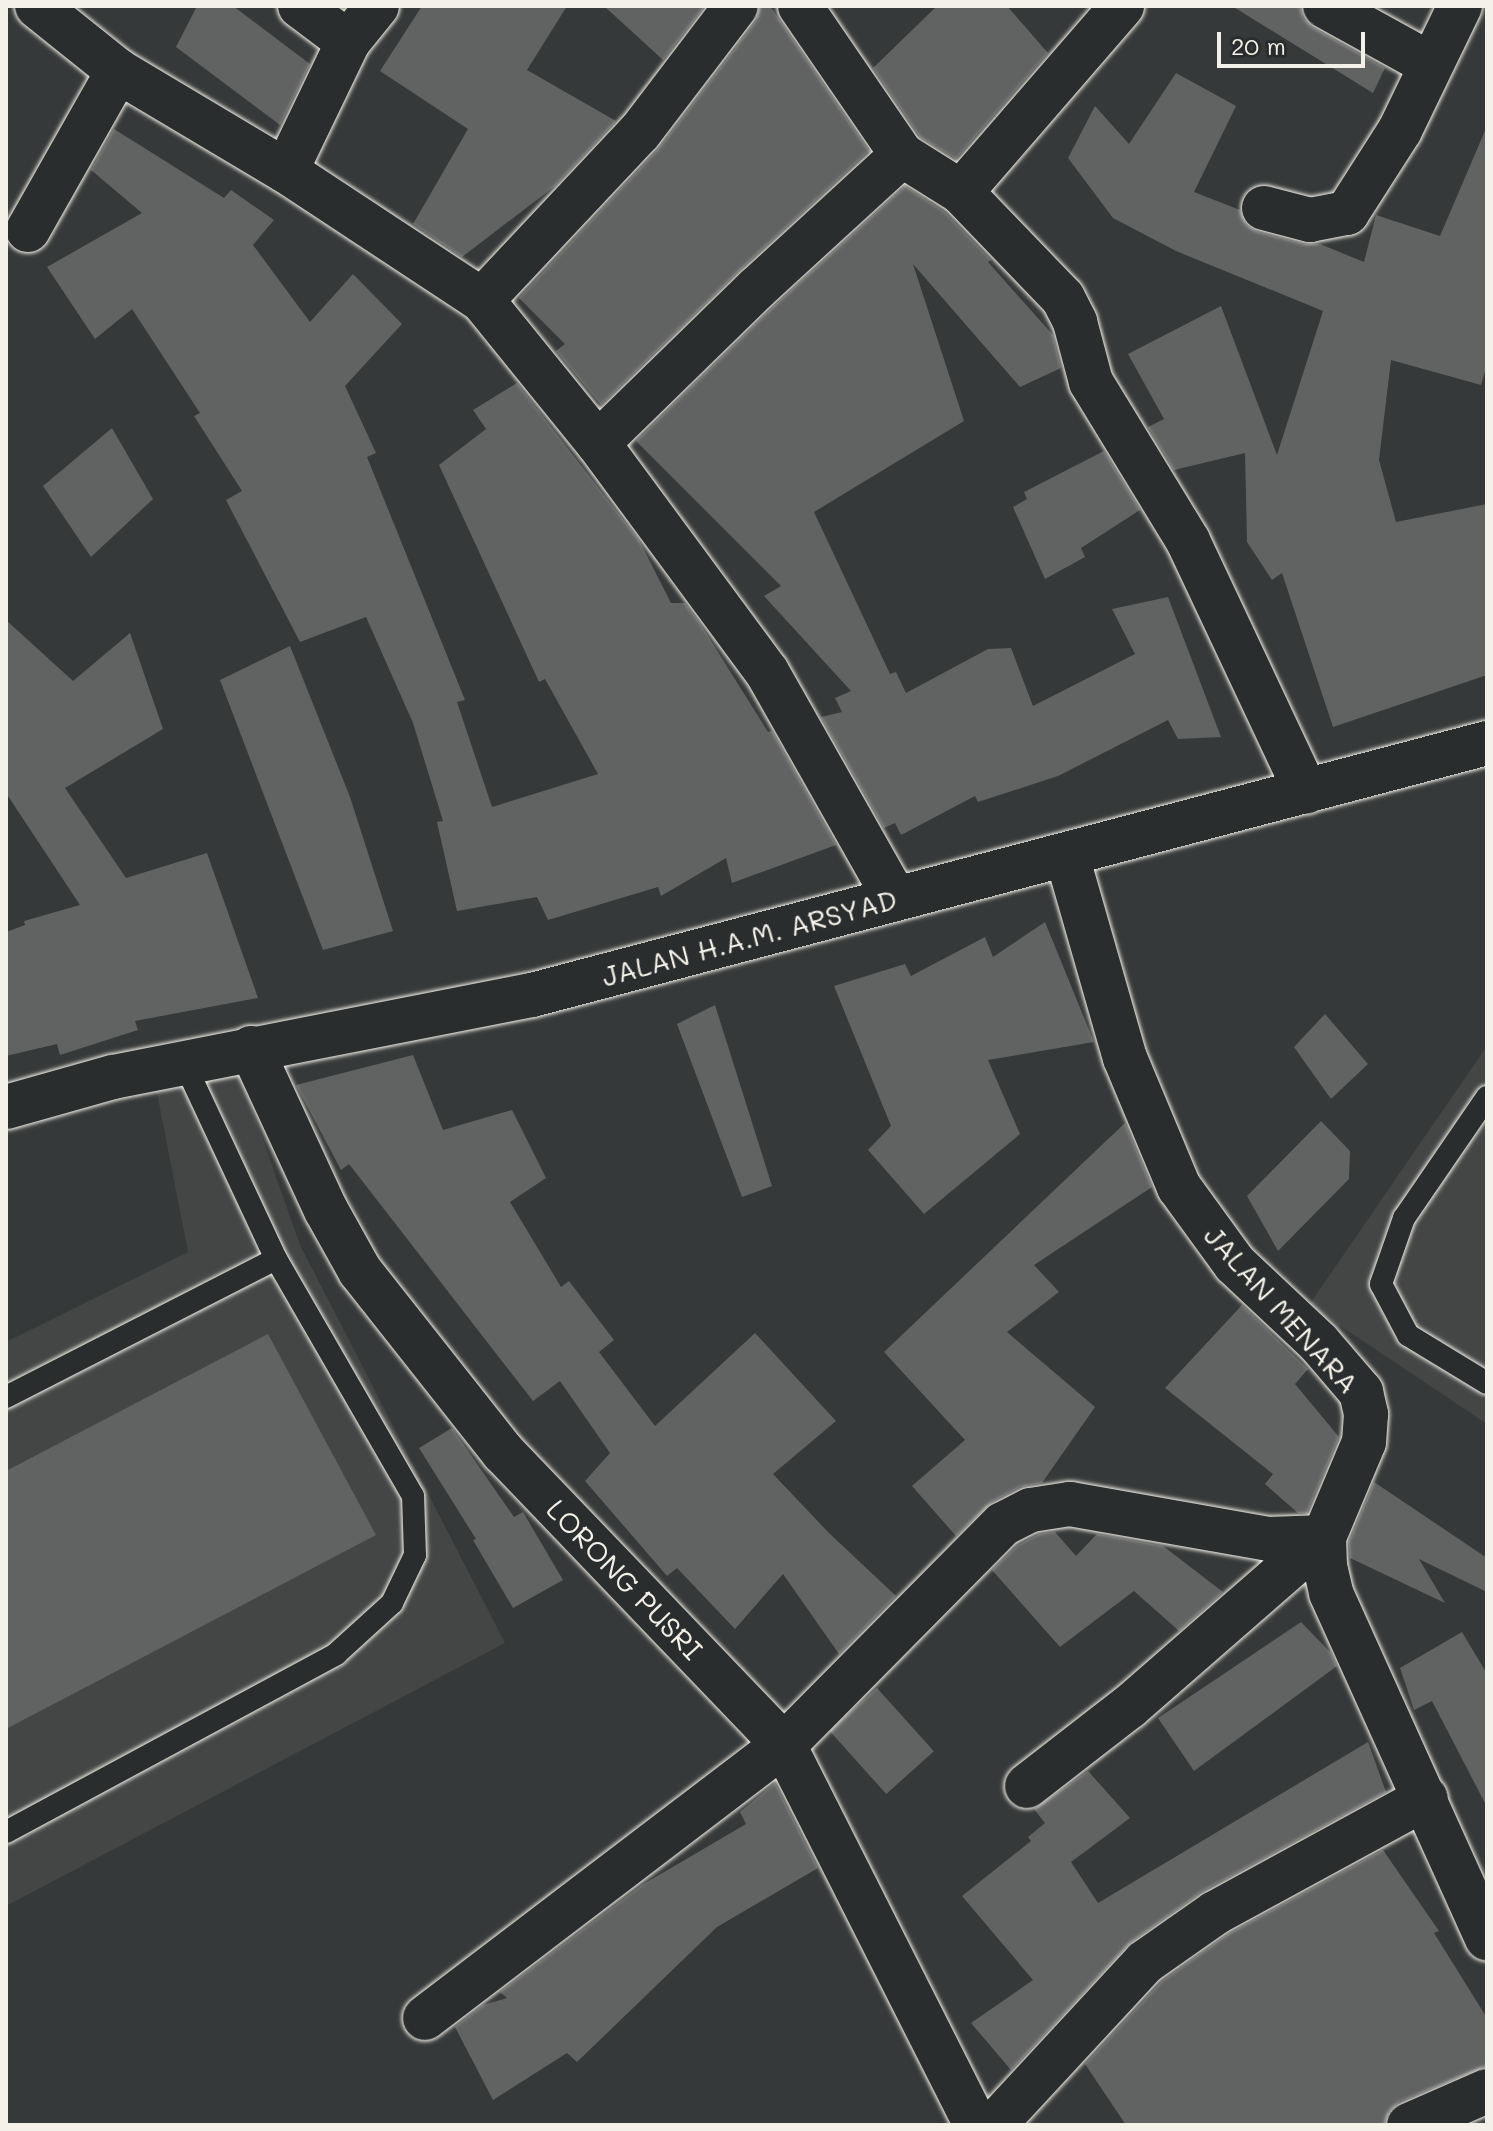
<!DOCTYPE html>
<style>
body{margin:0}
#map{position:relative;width:1493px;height:2131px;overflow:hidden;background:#363939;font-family:Mali,sans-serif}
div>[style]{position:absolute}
.built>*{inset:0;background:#434645}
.building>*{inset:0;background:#616362;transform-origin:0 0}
.roads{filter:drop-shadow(0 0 2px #f4f1e8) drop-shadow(0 0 2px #f4f1e8)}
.service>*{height:22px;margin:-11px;padding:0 11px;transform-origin:11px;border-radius:11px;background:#2a2d2e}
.minor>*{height:44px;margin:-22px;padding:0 22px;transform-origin:22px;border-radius:22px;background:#2a2d2e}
.trunk>*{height:44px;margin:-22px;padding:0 22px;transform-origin:22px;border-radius:22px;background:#2a2d2e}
span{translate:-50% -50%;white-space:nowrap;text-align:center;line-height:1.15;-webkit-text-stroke:7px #2a2d2e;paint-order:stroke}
.street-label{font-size:28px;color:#f4f1e8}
.frame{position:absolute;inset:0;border:8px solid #f4f1e8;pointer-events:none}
.scale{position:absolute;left:1217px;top:32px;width:148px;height:36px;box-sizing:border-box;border:4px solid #f4f1e8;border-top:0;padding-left:10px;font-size:24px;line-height:28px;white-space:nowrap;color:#f4f1e8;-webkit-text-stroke:6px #2a2d2e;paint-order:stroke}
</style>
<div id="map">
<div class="built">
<div style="clip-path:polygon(1487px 1046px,1487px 1424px,1309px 1305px)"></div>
<div style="clip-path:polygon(237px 1066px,300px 1245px,505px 1643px,6px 1906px,6px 1342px,188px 1252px,156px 1088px)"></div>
</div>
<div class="building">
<div style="clip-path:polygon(197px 6px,233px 6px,310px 64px,280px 125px,176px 47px)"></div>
<div style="clip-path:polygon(422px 6px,567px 6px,527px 70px,616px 121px,555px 186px,462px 257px,413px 224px,468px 129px,380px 71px)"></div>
<div style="clip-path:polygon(604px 6px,705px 6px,663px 60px)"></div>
<div style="clip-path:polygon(760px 6px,770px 6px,869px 151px,740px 270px,601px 405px,556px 351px,565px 344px,519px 298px,660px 147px,756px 21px)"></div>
<div style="clip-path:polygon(937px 6px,1007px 6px,1048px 53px,956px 159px,920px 137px,873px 68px)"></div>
<div style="clip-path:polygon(1232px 6px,1300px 6px,1303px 18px,1312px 27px,1385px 68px,1373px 93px)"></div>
<div style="clip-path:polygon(1176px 73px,1236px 106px,1194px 192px,1240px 210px,1246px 225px,1258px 232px,1304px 244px,1320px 244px,1364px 262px,1376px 215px,1440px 236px,1487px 126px,1487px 365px,1481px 385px,1391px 360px,1379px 460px,1396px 522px,1487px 504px,1487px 675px,1333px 727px,1282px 573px,1272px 580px,1247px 542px,1245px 453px,1174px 470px,1148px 427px,1164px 419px,1128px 354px,1221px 306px,1277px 455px,1323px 311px,1176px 251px,1113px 218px,1068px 158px,1095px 106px,1129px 144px)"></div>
<div style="clip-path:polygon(114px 129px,224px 198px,231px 190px,274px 220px,253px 245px,310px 322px,353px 274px,402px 324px,345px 386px,376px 453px,367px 457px,465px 700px,457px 702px,492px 807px,598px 774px,545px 679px,539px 682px,439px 465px,486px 429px,473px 410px,517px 383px,639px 540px,671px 603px,685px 603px,701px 625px,768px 732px,772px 731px,836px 845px,732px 883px,726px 858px,661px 896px,658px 887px,548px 920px,537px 897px,457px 911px,437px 822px,443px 821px,413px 723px,366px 617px,300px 642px,226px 500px,242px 491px,194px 416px,200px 413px,132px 309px,95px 339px,47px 267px,142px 213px,91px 170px)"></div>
<div style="clip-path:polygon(905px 186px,945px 212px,991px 260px,988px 262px,1053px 335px,1061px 368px,1020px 387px,913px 264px,964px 421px,814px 512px,890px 674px,896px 672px,906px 693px,988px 649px,1011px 648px,1033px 706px,1135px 654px,1112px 609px,1168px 597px,1221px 737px,1178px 739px,1168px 720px,1058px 776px,978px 802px,975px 796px,901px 835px,895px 823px,884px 828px,821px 717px,842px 712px,835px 698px,851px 691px,764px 596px,781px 586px,636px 441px,774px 306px)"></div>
<div style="clip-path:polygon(112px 428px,153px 499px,91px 557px,43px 486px)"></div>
<div style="clip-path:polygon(1104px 451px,1140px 510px,1081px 548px,1085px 557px,1045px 579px,1013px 507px,1027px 499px,1024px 492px)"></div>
<div style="clip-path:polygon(6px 620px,73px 681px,130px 633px,163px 729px,65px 788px,126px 878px,207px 853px,258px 998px,135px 1021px,138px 1030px,60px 1055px,57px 1044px,6px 1056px,6px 932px,25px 925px,24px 921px,80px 905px,6px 793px)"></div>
<div style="clip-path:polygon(290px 646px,350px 797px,393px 931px,323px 950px,220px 680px)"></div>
<div style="clip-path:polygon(1045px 922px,1094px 1042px,988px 1060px,1020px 1134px,924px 1214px,868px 1150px,891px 1126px,834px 986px,905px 964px,911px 976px,985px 937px,993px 957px)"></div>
<div style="clip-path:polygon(715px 1005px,772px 1186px,742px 1197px,677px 1024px)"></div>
<div style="clip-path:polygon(1325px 1014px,1368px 1064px,1331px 1099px,1294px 1047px)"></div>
<div style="clip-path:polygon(413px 1055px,443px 1130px,512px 1110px,546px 1178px,510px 1202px,561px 1287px,569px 1281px,614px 1340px,599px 1352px,655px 1426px,755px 1333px,836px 1421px,773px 1474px,829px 1533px,896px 1596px,839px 1654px,783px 1574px,735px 1629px,677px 1568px,667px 1576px,585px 1481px,610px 1453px,560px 1381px,533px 1401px,349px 1164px,341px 1170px,296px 1085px)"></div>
<div style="clip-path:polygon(1321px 1121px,1350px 1151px,1349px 1179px,1278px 1251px,1247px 1196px)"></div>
<div style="clip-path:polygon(1125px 1123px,1152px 1187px,1034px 1265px,1059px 1292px,1007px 1332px,1095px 1407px,1042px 1483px,1020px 1487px,992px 1502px,956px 1536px,912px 1486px,965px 1440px,884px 1352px)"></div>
<div style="clip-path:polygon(1242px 1305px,1308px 1369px,1295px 1384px,1339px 1437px,1307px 1513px,1298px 1513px,1265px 1484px,1273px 1474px,1165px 1388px)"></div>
<div style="clip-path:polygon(268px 1334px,376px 1535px,6px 1729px,6px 1471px)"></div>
<div style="clip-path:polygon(452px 1428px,514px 1517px,523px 1512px,563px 1580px,513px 1608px,473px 1540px,476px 1539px,419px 1448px)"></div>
<div style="clip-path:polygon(1374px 1482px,1487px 1558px,1487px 1592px,1419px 1559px,1445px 1603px,1350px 1558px,1349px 1542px)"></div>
<div style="clip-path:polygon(1055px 1532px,1076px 1556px,1097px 1534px,1163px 1546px,1223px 1592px,1179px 1631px,1134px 1591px,1060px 1647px,992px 1570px,1018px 1545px,1039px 1534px)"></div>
<div style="clip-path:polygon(1301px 1622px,1331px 1653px,1337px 1666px,1194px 1771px,1158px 1718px)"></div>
<div style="clip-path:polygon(1462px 1632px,1487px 1674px,1487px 1807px,1432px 1701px,1414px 1710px,1400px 1668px)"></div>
<div style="left:877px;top:1688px;width:85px;height:64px;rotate:48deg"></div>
<div style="clip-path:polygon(1368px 1742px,1386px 1792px,1203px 1891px,1131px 1942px,1011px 2070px,971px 2023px,1033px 1980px,962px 1896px,1031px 1841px,1028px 1837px,1045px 1823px,1034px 1809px,1088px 1771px,1130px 1818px,1071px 1862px,1098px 1903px)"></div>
<div style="clip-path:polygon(775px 1783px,818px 1868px,717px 1927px,577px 2062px,567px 2053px,493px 2100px,455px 2027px,483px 2005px,507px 1998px,500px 1992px,642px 1885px,746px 1824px,740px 1812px)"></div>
<div style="clip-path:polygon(1383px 1850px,1439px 1931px,1434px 1933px,1487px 2018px,1487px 2066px,1399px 2102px,1389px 2111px,1384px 2125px,1126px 2125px,1085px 2064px,1162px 1981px,1228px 1934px)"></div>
</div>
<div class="roads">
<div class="service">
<div style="left:1487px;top:1097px;width:147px;rotate:124.4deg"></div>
<div style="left:1404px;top:1218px;width:70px;rotate:109.2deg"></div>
<div style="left:1381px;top:1284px;width:58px;rotate:62.1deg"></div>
<div style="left:1408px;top:1335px;width:92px;rotate:31.3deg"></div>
<div style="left:6px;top:1397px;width:303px;rotate:-27.1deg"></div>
<div style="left:6px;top:1832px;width:375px;rotate:-28.3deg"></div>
<div style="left:336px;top:1654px;width:76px;rotate:-42.3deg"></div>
<div style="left:392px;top:1603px;width:53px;rotate:-64.4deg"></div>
<div style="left:415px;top:1555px;width:59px;rotate:-91.9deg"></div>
<div style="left:413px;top:1496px;width:274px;rotate:-120deg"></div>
<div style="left:276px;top:1259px;width:214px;rotate:-115.1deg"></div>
</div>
<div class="minor">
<div style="left:37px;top:6px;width:104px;rotate:38.7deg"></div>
<div style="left:118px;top:71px;width:196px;rotate:30.8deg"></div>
<div style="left:286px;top:171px;width:235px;rotate:33.4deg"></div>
<div style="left:482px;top:300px;width:184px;rotate:51deg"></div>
<div style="left:598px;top:443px;width:285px;rotate:53.6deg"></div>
<div style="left:767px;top:672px;width:260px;rotate:60.5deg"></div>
<div style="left:800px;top:6px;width:181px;rotate:55.6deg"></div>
<div style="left:902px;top:155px;width:70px;rotate:32.1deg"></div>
<div style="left:961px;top:192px;width:147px;rotate:46.1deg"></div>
<div style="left:1063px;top:298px;width:27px;rotate:63deg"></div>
<div style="left:1075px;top:322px;width:62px;rotate:75.1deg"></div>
<div style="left:1091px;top:382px;width:186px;rotate:58.6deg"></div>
<div style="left:1188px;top:541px;width:277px;rotate:64.8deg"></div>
<div style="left:1325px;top:6px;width:120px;rotate:28.9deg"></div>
<div style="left:348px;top:42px;width:46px;rotate:-51.1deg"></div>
<div style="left:286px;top:171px;width:143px;rotate:-64.3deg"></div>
<div style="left:348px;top:42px;width:60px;rotate:-143.1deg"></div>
<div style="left:961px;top:192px;width:246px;rotate:-49.1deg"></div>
<div style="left:1264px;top:208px;width:48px;rotate:14.6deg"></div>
<div style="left:1310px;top:220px;width:38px;rotate:-11deg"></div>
<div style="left:1347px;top:213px;width:98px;rotate:-57.4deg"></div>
<div style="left:1400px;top:130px;width:138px;rotate:-64.2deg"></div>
<div style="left:28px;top:230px;width:183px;rotate:-60.5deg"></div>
<div style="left:482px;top:300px;width:231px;rotate:-46.8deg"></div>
<div style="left:640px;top:132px;width:158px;rotate:-52.7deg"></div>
<div style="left:598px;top:443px;width:222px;rotate:-44.3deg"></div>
<div style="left:757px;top:288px;width:197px;rotate:-42.5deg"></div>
<div style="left:1067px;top:856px;width:210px;rotate:74deg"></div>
<div style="left:1125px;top:1058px;width:140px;rotate:67.3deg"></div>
<div style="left:1179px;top:1187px;width:95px;rotate:54deg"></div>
<div style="left:1235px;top:1264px;width:115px;rotate:43.2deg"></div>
<div style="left:1319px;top:1343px;width:65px;rotate:49.4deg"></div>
<div style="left:1361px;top:1392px;width:23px;rotate:77deg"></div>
<div style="left:1366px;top:1414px;width:28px;rotate:94deg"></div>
<div style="left:1364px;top:1442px;width:103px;rotate:112.8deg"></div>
<div style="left:1324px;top:1537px;width:29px;rotate:88deg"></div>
<div style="left:1325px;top:1566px;width:28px;rotate:77deg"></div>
<div style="left:1331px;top:1593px;width:379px;rotate:65.7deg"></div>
<div style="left:251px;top:1048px;width:179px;rotate:65.2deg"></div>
<div style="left:326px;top:1210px;width:70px;rotate:60.9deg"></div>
<div style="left:360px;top:1271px;width:231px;rotate:51.7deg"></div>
<div style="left:503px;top:1452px;width:406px;rotate:46.2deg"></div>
<div style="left:784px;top:1745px;width:426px;rotate:63.2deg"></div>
<div style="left:1027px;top:1786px;width:129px;rotate:-37.8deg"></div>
<div style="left:1129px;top:1707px;width:259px;rotate:-41.1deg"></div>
<div style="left:425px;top:2018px;width:451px;rotate:-37.3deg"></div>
<div style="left:784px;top:1745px;width:311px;rotate:-45.3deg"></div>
<div style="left:1003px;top:1524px;width:31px;rotate:-27deg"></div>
<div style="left:1031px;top:1510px;width:39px;rotate:-9deg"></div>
<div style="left:1070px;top:1504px;width:201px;rotate:10deg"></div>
<div style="left:1268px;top:1539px;width:56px;rotate:-2deg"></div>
<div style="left:994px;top:2125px;width:222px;rotate:-47.2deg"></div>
<div style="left:1145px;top:1962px;width:85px;rotate:-35deg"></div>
<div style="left:1215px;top:1913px;width:240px;rotate:-28.6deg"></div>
<div style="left:1409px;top:2125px;width:85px;rotate:-23.6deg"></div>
</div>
<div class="trunk">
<div style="left:6px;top:1107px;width:111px;rotate:-15.7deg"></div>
<div style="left:113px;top:1077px;width:427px;rotate:-11.1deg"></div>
<div style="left:532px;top:995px;width:988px;rotate:-14.78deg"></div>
</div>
</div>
<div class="street-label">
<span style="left:749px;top:937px;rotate:-15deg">JALAN H.A.M. ARSYAD</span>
<span style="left:1282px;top:1309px;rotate:48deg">JALAN MENARA</span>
<span style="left:625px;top:1579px;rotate:46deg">LORONG PUSRI</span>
</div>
<div class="frame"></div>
<div class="scale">20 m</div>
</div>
